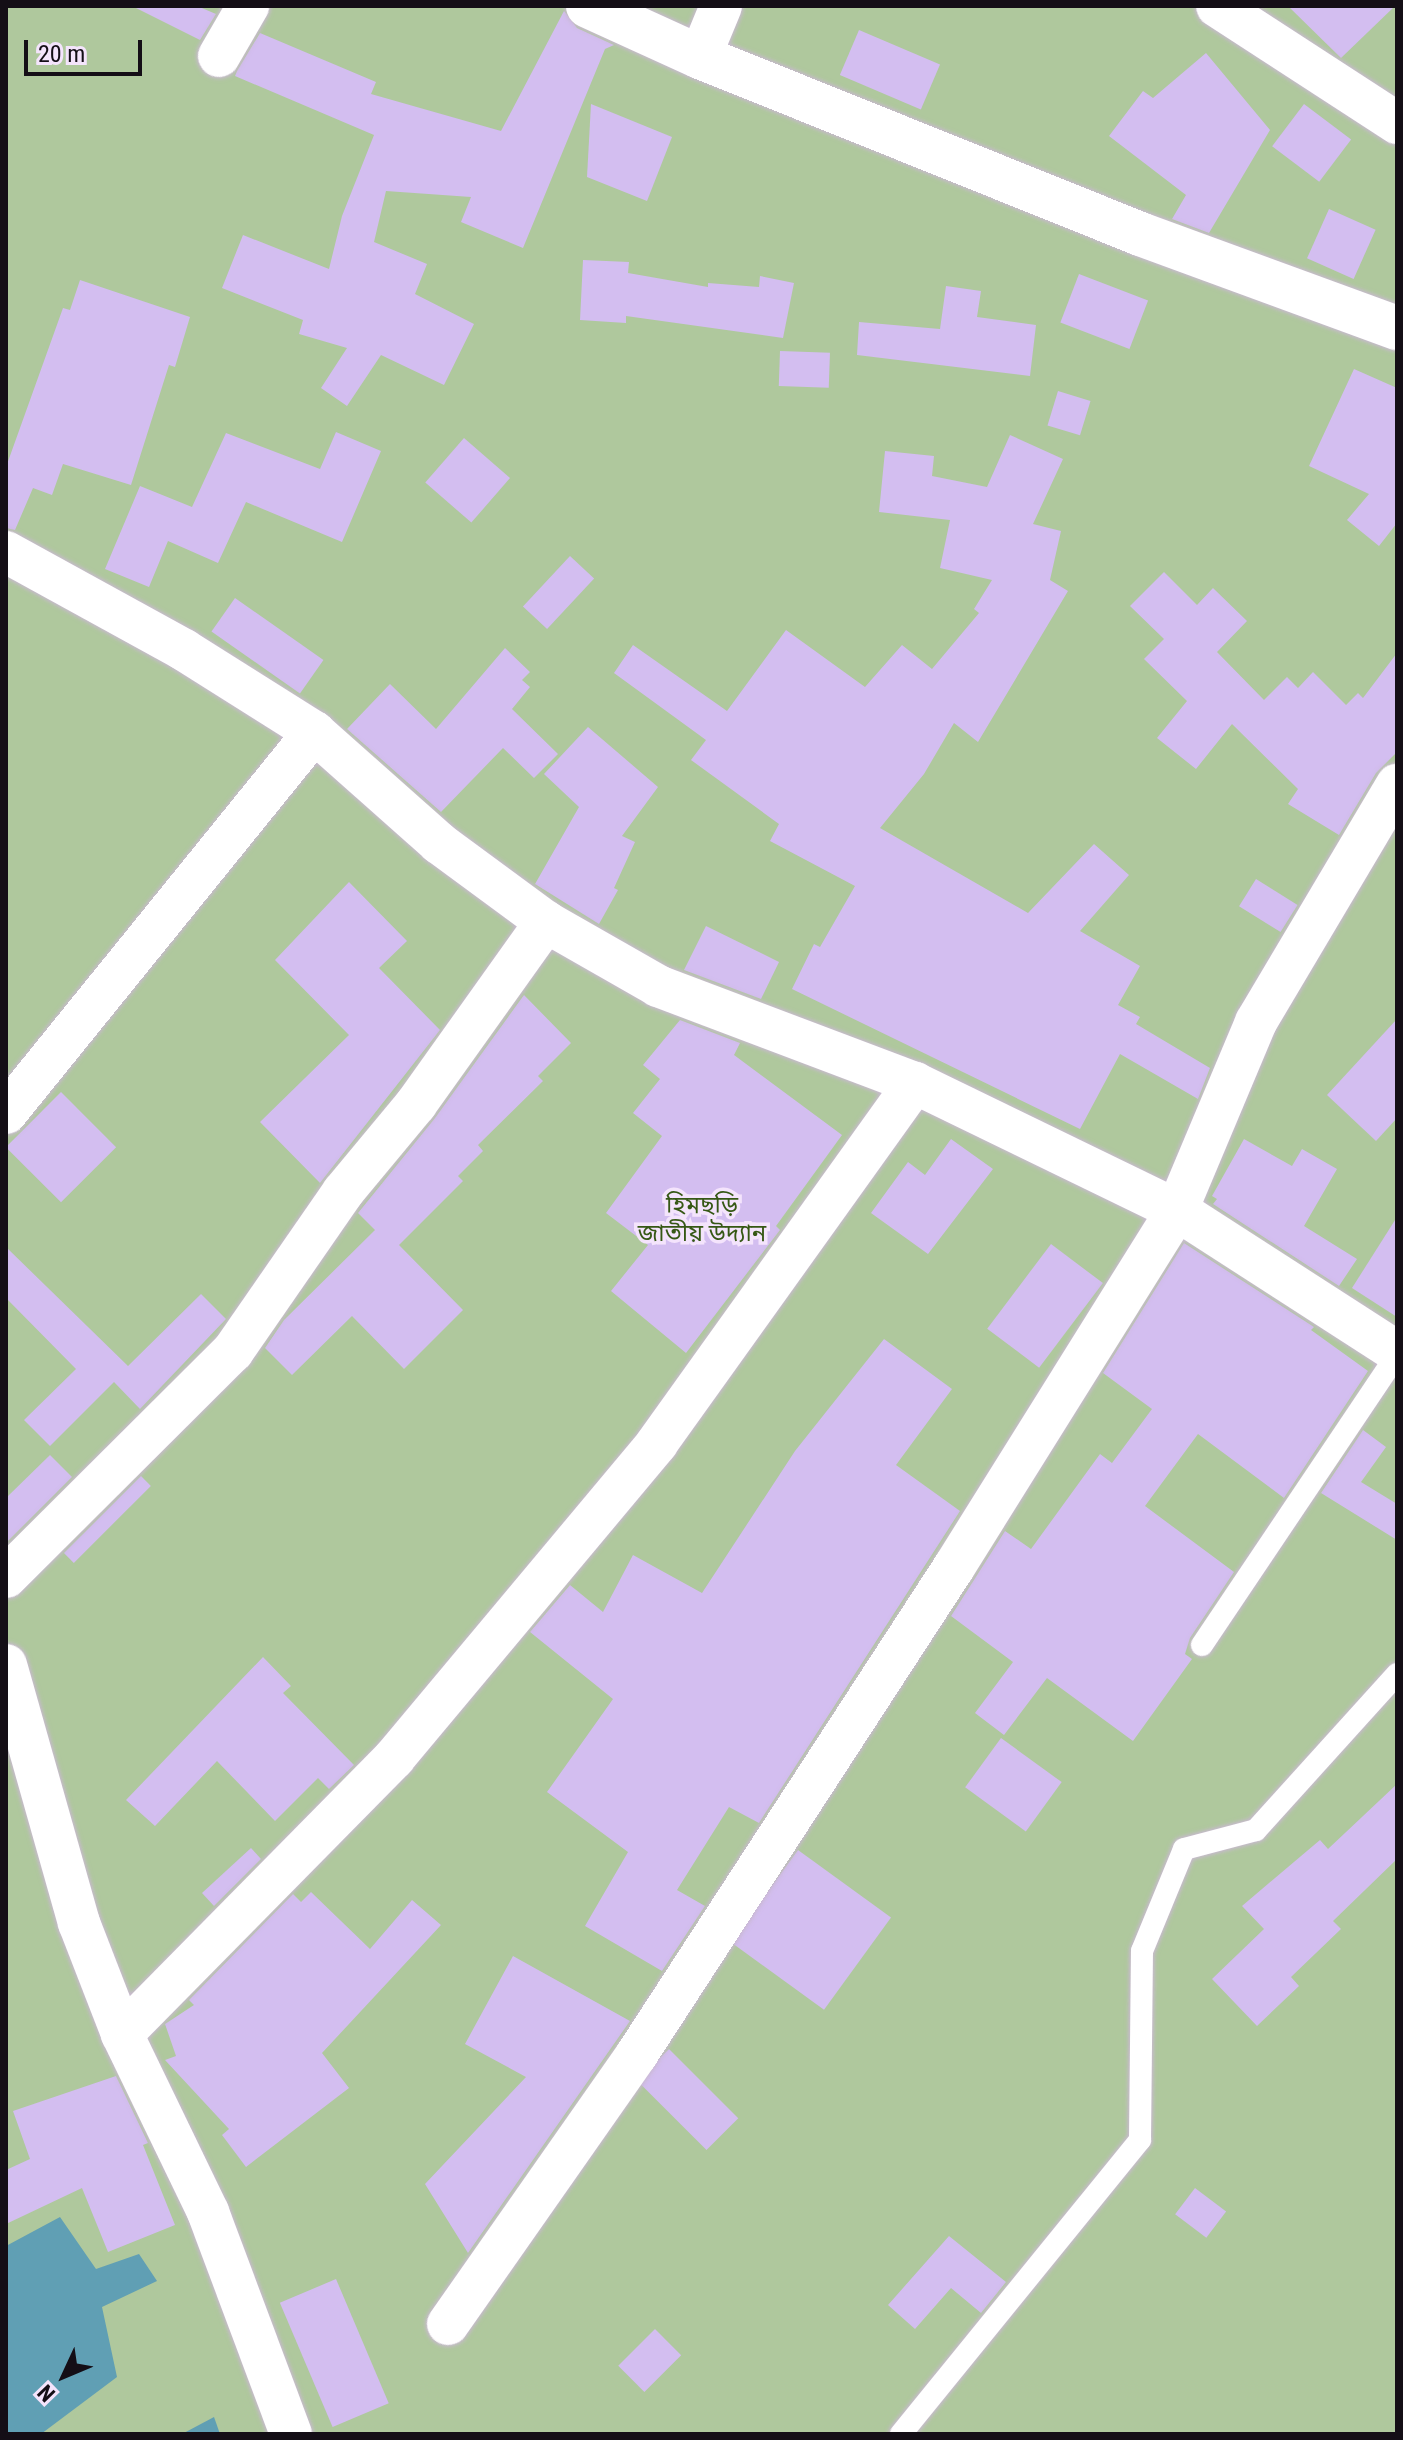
<!DOCTYPE html>
<meta charset="utf-8">
<style>
body{margin:0}
#map{position:relative;width:1403px;height:2440px;overflow:hidden;background:#f4e4fc;font-family:"Roboto Condensed","Noto Sans Bengali",sans-serif}
div>[style]{position:absolute}
.green>*{inset:0;background:#afc89d;transform-origin:0 0}
.water>*{inset:0;background:#609fb4}
.building>*{inset:0;background:#d3bef0;transform-origin:0 0}
.roads{filter:drop-shadow(0 0 2px #c9b9d1) drop-shadow(0 0 2px #c9b9d1)}
.service>*{height:22px;margin:-11px;padding:0 11px;transform-origin:11px;border-radius:11px;background:#fff}
.minor>*{height:42px;margin:-21px;padding:0 21px;transform-origin:21px;border-radius:21px;background:#fff}
.tertiary>*{height:44px;margin:-22px;padding:0 22px;transform-origin:22px;border-radius:22px;background:#fff}
span{translate:-50% -50%;white-space:nowrap;text-align:center;line-height:1.15;-webkit-text-stroke:7px #f4e4fc;paint-order:stroke}
.park-label{font-size:24px;color:#365815}
.frame{position:absolute;inset:0;border:8px solid #140e16;pointer-events:none}
.north{position:absolute;left:24px;top:2336px;width:80px;height:80px;-webkit-text-stroke:6px #f4e4fc;paint-order:stroke;rotate:226deg;font-size:22px;font-weight:700;line-height:32px;text-align:center;color:#140e16}
.north::after{content:'';display:block;margin:auto;width:28px;height:36px;background:#140e16;clip-path:polygon(50% 0,100% 100%,50% 72%,0 100%)}
.scale{position:absolute;left:24px;top:40px;width:118px;height:36px;box-sizing:border-box;border:4px solid #140e16;border-top:0;padding-left:10px;font-size:24px;line-height:28px;white-space:nowrap;color:#140e16;-webkit-text-stroke:6px #f4e4fc;paint-order:stroke}
</style>
<div id="map">
<div class="green">
<div style="left:6px;top:6px;width:1391px;height:2428px"></div>
</div>
<div class="water">
<div style="clip-path:polygon(60px 2217px,96px 2269px,139px 2254px,157px 2281px,102px 2307px,117px 2377px,41px 2434px,6px 2434px,6px 2246px)"></div>
<div style="clip-path:polygon(214px 2417px,220px 2434px,182px 2434px)"></div>
</div>
<div class="building">
<div style="clip-path:polygon(132px 6px,197px 6px,216px 14px,200px 40px)"></div>
<div style="clip-path:polygon(1288px 6px,1395px 6px,1341px 58px)"></div>
<div style="clip-path:polygon(564px 11px,577px 28px,614px 45px,605px 49px,523px 248px,461px 222px,471px 197px,386px 191px,374px 242px,427px 264px,415px 294px,474px 324px,444px 385px,381px 355px,347px 406px,321px 388px,347px 348px,299px 334px,303px 320px,222px 288px,243px 235px,329px 269px,342px 216px,374px 135px,235px 76px,237px 71px,260px 33px,376px 82px,371px 94px,501px 131px)"></div>
<div style="left:859px;top:30px;width:88px;height:49px;rotate:23deg"></div>
<div style="clip-path:polygon(1206px 53px,1270px 130px,1209px 233px,1172px 219px,1186px 195px,1109px 136px,1143px 91px,1153px 98px)"></div>
<div style="clip-path:polygon(591px 104px,672px 137px,647px 201px,587px 177px)"></div>
<div style="left:1304px;top:104px;width:59px;height:53px;rotate:37deg"></div>
<div style="left:1329px;top:209px;width:51px;height:54px;rotate:24deg"></div>
<div style="clip-path:polygon(583px 260px,629px 262px,628px 273px,708px 287px,708px 283px,759px 287px,760px 276px,794px 283px,783px 338px,626px 316px,626px 323px,580px 320px)"></div>
<div style="left:1079px;top:274px;width:74px;height:52px;rotate:21deg"></div>
<div style="clip-path:polygon(80px 280px,190px 317px,175px 367px,169px 365px,131px 485px,63px 464px,52px 495px,33px 488px,15px 530px,6px 528px,6px 467px,63px 308px,70px 310px)"></div>
<div style="clip-path:polygon(946px 286px,981px 291px,977px 317px,1036px 325px,1030px 376px,857px 355px,859px 322px,940px 329px)"></div>
<div style="left:780px;top:351px;width:50px;height:35px;rotate:2deg"></div>
<div style="clip-path:polygon(1354px 369px,1397px 388px,1397px 523px,1379px 546px,1347px 520px,1369px 494px,1309px 466px)"></div>
<div style="left:1058px;top:391px;width:34px;height:36px;rotate:17deg"></div>
<div style="clip-path:polygon(336px 432px,381px 451px,342px 542px,246px 502px,218px 563px,168px 541px,149px 587px,105px 569px,140px 486px,192px 507px,226px 433px,320px 469px)"></div>
<div style="clip-path:polygon(1010px 435px,1063px 459px,1033px 524px,1061px 531px,1050px 580px,1068px 591px,978px 742px,954px 723px,924px 774px,880px 828px,1028px 913px,1094px 844px,1129px 875px,1080px 931px,1140px 966px,1118px 1005px,1140px 1017px,1136px 1024px,1210px 1068px,1198px 1099px,1120px 1054px,1080px 1129px,792px 989px,814px 944px,820px 947px,855px 886px,770px 841px,779px 824px,691px 760px,706px 740px,614px 673px,633px 645px,727px 711px,786px 630px,865px 687px,902px 645px,932px 669px,979px 613px,974px 609px,992px 580px,940px 568px,950px 520px,879px 512px,885px 451px,934px 456px,932px 476px,987px 487px)"></div>
<div style="left:464px;top:438px;width:61px;height:59px;rotate:41deg"></div>
<div style="left:570px;top:556px;width:33px;height:69px;rotate:43deg"></div>
<div style="clip-path:polygon(1164px 572px,1197px 605px,1213px 588px,1247px 621px,1217px 652px,1264px 700px,1287px 677px,1298px 688px,1313px 672px,1346px 705px,1358px 693px,1363px 698px,1397px 653px,1397px 752px,1376px 773px,1339px 835px,1288px 804px,1298px 789px,1232px 724px,1196px 769px,1157px 738px,1187px 701px,1144px 659px,1164px 639px,1130px 606px)"></div>
<div style="left:235px;top:598px;width:108px;height:41px;rotate:35deg"></div>
<div style="clip-path:polygon(505px 648px,530px 672px,522px 680px,530px 687px,512px 709px,558px 754px,534px 778px,503px 748px,441px 812px,347px 729px,390px 684px,436px 729px)"></div>
<div style="clip-path:polygon(588px 727px,658px 787px,622px 836px,635px 842px,614px 888px,618px 890px,599px 924px,535px 884px,579px 807px,544px 774px)"></div>
<div style="left:1256px;top:879px;width:49px;height:32px;rotate:32deg"></div>
<div style="clip-path:polygon(349px 882px,407px 941px,379px 968px,440px 1030px,320px 1183px,260px 1122px,349px 1035px,275px 960px)"></div>
<div style="clip-path:polygon(706px 926px,779px 962px,761px 999px,684px 970px)"></div>
<div style="clip-path:polygon(524px 995px,571px 1043px,538px 1076px,543px 1081px,478px 1145px,483px 1151px,458px 1176px,463px 1181px,399px 1245px,463px 1310px,404px 1369px,352px 1316px,292px 1375px,265px 1348px,284px 1320px,375px 1230px,358px 1213px,435px 1118px)"></div>
<div style="clip-path:polygon(1397px 1019px,1397px 1118px,1376px 1141px,1327px 1095px)"></div>
<div style="clip-path:polygon(680px 1020px,740px 1043px,734px 1055px,842px 1135px,776px 1226px,780px 1230px,686px 1353px,611px 1291px,648px 1245px,606px 1213px,662px 1136px,633px 1113px,660px 1079px,643px 1065px)"></div>
<div style="left:61px;top:1092px;width:78px;height:78px;rotate:45deg"></div>
<div style="clip-path:polygon(951px 1139px,993px 1169px,928px 1254px,871px 1213px,908px 1162px,925px 1175px)"></div>
<div style="clip-path:polygon(1244px 1139px,1292px 1166px,1302px 1149px,1337px 1169px,1304px 1226px,1357px 1259px,1339px 1286px,1213px 1204px,1217px 1199px,1212px 1196px)"></div>
<div style="clip-path:polygon(1397px 1217px,1397px 1317px,1352px 1288px)"></div>
<div style="clip-path:polygon(1184px 1243px,1314px 1327px,1311px 1330px,1368px 1371px,1284px 1498px,1198px 1434px,1145px 1506px,1234px 1572px,1190px 1638px,1185px 1654px,1192px 1659px,1133px 1741px,1047px 1678px,1004px 1735px,975px 1713px,1013px 1662px,951px 1616px,1005px 1531px,1031px 1549px,1100px 1454px,1112px 1463px,1152px 1409px,1103px 1373px)"></div>
<div style="left:1051px;top:1244px;width:65px;height:106px;rotate:37deg"></div>
<div style="clip-path:polygon(6px 1247px,128px 1366px,201px 1294px,226px 1319px,140px 1409px,114px 1382px,50px 1446px,24px 1420px,76px 1369px,6px 1298px)"></div>
<div style="clip-path:polygon(884px 1339px,952px 1389px,896px 1465px,960px 1511px,759px 1823px,729px 1807px,677px 1890px,705px 1906px,662px 1971px,585px 1926px,628px 1852px,547px 1792px,613px 1699px,530px 1632px,570px 1585px,603px 1612px,633px 1555px,702px 1593px,795px 1451px)"></div>
<div style="clip-path:polygon(1363px 1430px,1386px 1447px,1361px 1482px,1397px 1504px,1397px 1540px,1321px 1493px)"></div>
<div style="clip-path:polygon(50px 1455px,72px 1477px,6px 1543px,6px 1498px)"></div>
<div style="left:141px;top:1476px;width:14px;height:109px;rotate:45deg"></div>
<div style="clip-path:polygon(263px 1657px,291px 1686px,283px 1693px,354px 1765px,329px 1789px,318px 1778px,275px 1821px,217px 1761px,155px 1826px,126px 1800px)"></div>
<div style="left:1001px;top:1738px;width:75px;height:61px;rotate:36deg"></div>
<div style="clip-path:polygon(1397px 1784px,1397px 1859px,1333px 1921px,1341px 1929px,1291px 1977px,1299px 1986px,1257px 2026px,1212px 1979px,1264px 1929px,1242px 1906px,1320px 1840px,1328px 1849px)"></div>
<div style="clip-path:polygon(251px 1848px,261px 1859px,214px 1906px,202px 1893px)"></div>
<div style="left:798px;top:1850px;width:115px;height:114px;rotate:36deg"></div>
<div style="clip-path:polygon(311px 1892px,370px 1949px,412px 1900px,441px 1925px,322px 2053px,349px 2088px,246px 2167px,222px 2135px,229px 2129px,165px 2060px,176px 2056px,165px 2024px,194px 2005px,189px 2000px,293px 1894px,301px 1902px)"></div>
<div style="clip-path:polygon(513px 1956px,630px 2021px,468px 2253px,425px 2184px,526px 2077px,465px 2044px)"></div>
<div style="left:669px;top:2049px;width:98px;height:45px;rotate:45deg"></div>
<div style="clip-path:polygon(116px 2076px,148px 2143px,143px 2145px,175px 2225px,108px 2252px,82px 2188px,6px 2224px,6px 2170px,30px 2159px,13px 2111px)"></div>
<div style="left:1195px;top:2188px;width:39px;height:33px;rotate:37deg"></div>
<div style="clip-path:polygon(949px 2236px,1006px 2282px,981px 2313px,951px 2288px,915px 2329px,888px 2305px)"></div>
<div style="left:336px;top:2279px;width:135px;height:61px;rotate:67deg"></div>
<div style="left:655px;top:2329px;width:37px;height:52px;rotate:45deg"></div>
</div>
<div class="roads">
<div class="service">
<div style="left:1202px;top:1645px;width:349px;rotate:-56.1deg"></div>
<div style="left:901px;top:2434px;width:379px;rotate:-50.9deg"></div>
<div style="left:1140px;top:2140px;width:189px;rotate:-89.4deg"></div>
<div style="left:1142px;top:1951px;width:110px;rotate:-67.6deg"></div>
<div style="left:1184px;top:1849px;width:74px;rotate:-14.8deg"></div>
<div style="left:1256px;top:1830px;width:210px;rotate:-47.9deg"></div>
</div>
<div class="minor">
<div style="left:1217px;top:6px;width:215px;rotate:33deg"></div>
<div style="left:219px;top:56px;width:58px;rotate:-59.9deg"></div>
<div style="left:700px;top:57px;width:55px;rotate:-67.6deg"></div>
<div style="left:6px;top:552px;width:203px;rotate:28.8deg"></div>
<div style="left:184px;top:650px;width:154px;rotate:32.2deg"></div>
<div style="left:314px;top:732px;width:167px;rotate:41.6deg"></div>
<div style="left:439px;top:843px;width:133px;rotate:36.4deg"></div>
<div style="left:546px;top:922px;width:129px;rotate:29.7deg"></div>
<div style="left:658px;top:986px;width:275px;rotate:20.7deg"></div>
<div style="left:915px;top:1083px;width:291px;rotate:25.9deg"></div>
<div style="left:1177px;top:1210px;width:262px;rotate:32.8deg"></div>
<div style="left:6px;top:1113px;width:490px;rotate:-51deg"></div>
<div style="left:6px;top:1577px;width:320px;rotate:-44.9deg"></div>
<div style="left:233px;top:1351px;width:193px;rotate:-55.3deg"></div>
<div style="left:343px;top:1192px;width:114px;rotate:-50.3deg"></div>
<div style="left:416px;top:1104px;width:224px;rotate:-54.5deg"></div>
<div style="left:6px;top:1665px;width:268px;rotate:74.2deg"></div>
<div style="left:79px;top:1923px;width:119px;rotate:68.8deg"></div>
<div style="left:122px;top:2034px;width:198px;rotate:64.2deg"></div>
<div style="left:208px;top:2212px;width:237px;rotate:69.5deg"></div>
<div style="left:122px;top:2034px;width:388px;rotate:-45.4deg"></div>
<div style="left:394px;top:1758px;width:410px;rotate:-50.1deg"></div>
<div style="left:657px;top:1443px;width:443px;rotate:-54.4deg"></div>
<div style="left:448px;top:2324px;width:330px;rotate:-55deg"></div>
<div style="left:637px;top:2054px;width:581px;rotate:-56.94deg"></div>
<div style="left:954px;top:1567px;width:421px;rotate:-58deg"></div>
<div style="left:1177px;top:1210px;width:204px;rotate:-67.2deg"></div>
<div style="left:1256px;top:1022px;width:276px;rotate:-59.3deg"></div>
</div>
<div class="tertiary">
<div style="left:588px;top:6px;width:123px;rotate:24.5deg"></div>
<div style="left:700px;top:57px;width:474px;rotate:21.9deg"></div>
<div style="left:1140px;top:234px;width:274px;rotate:20.1deg"></div>
</div>
</div>
<div class="park-label">
<span style="left:702px;top:1220px">হিমছড়ি<br>জাতীয় উদ্যান</span>
</div>
<div class="frame"></div>
<div class="north">N</div>
<div class="scale">20 m</div>
</div>
